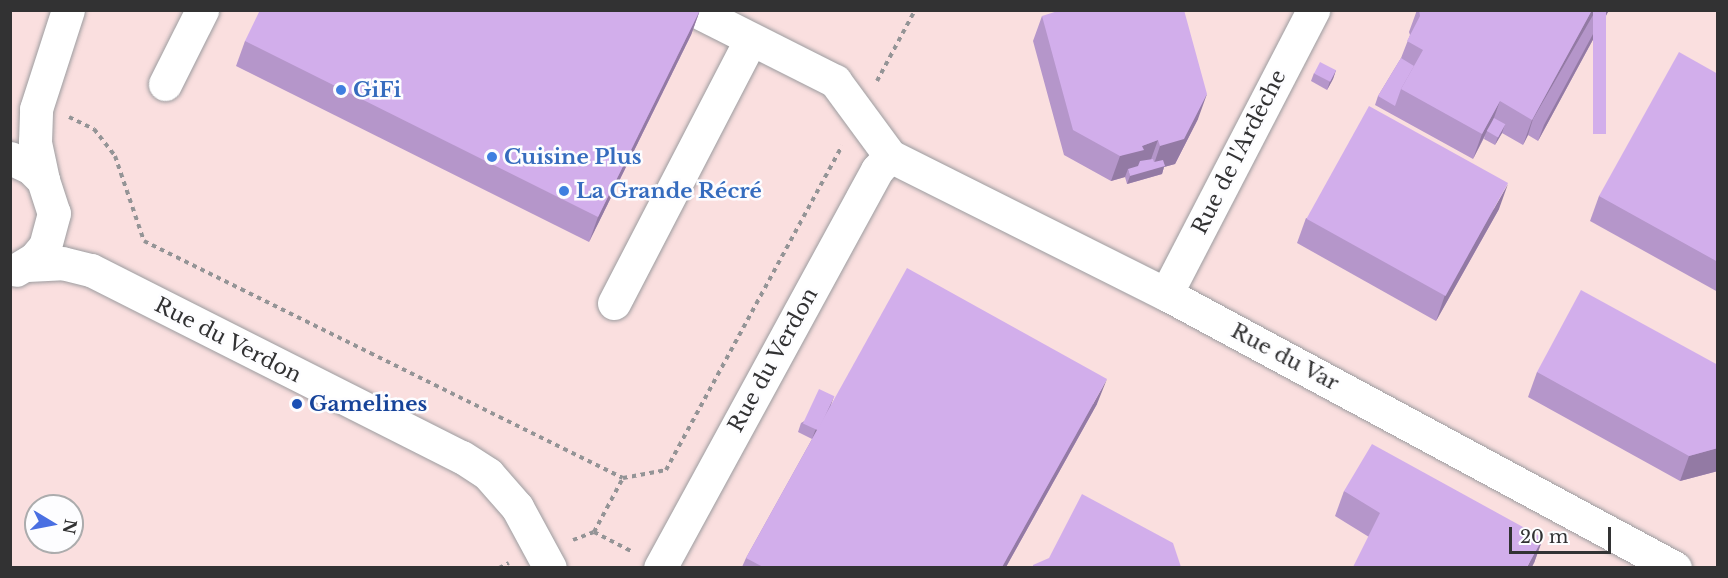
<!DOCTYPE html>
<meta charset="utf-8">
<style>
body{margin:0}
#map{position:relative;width:1728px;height:578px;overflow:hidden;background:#f0f0f3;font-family:"Libre Baskerville",serif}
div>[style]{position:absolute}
.commercial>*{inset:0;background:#fadfdf}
.path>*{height:4px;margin-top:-2px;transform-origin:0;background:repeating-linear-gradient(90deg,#949496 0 4.5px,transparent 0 9px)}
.roads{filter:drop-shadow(0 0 2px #9c9c9f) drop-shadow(0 0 2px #9c9c9f)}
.minor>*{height:33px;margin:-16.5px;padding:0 16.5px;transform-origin:16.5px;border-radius:16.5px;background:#fff}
.wall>*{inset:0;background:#b596ca}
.shaded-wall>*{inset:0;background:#937aa4}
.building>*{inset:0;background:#d2aeeb;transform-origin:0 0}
.dots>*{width:16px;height:16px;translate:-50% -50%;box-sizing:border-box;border:3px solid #fdfdff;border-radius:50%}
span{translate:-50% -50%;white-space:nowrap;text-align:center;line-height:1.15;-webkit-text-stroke:5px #fdfdff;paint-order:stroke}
.shop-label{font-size:21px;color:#366cbe;font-weight:700}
.left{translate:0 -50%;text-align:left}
.street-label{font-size:21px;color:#323233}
.transit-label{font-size:21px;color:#164399;font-weight:700}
.frame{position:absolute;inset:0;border:12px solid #323233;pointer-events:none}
.north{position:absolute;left:24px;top:494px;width:60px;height:60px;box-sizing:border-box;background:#fdfdff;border:2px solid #acacad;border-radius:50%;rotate:100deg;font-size:16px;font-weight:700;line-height:24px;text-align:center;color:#323233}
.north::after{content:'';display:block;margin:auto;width:21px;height:27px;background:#4a6fe2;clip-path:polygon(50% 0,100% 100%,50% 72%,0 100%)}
.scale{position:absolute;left:1509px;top:527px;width:102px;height:27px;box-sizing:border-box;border:3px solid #323233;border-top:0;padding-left:8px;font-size:18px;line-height:21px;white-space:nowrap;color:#323233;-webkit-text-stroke:4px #fdfdff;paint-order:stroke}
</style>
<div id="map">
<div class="commercial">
<div style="clip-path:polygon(evenodd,10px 11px,1717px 11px,1717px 567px,11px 567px,10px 11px,36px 506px,72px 506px,72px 542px,36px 542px,36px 506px)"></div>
</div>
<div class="path">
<div style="left:877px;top:81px;width:81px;rotate:-61.8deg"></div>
<div style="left:69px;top:117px;width:28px;rotate:26deg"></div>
<div style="left:94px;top:129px;width:34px;rotate:52deg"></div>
<div style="left:115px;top:156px;width:90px;rotate:71.2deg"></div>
<div style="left:144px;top:241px;width:534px;rotate:26.33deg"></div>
<div style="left:594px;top:532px;width:61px;rotate:-61.8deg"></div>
<div style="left:623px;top:478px;width:44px;rotate:-10.5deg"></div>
<div style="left:666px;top:470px;width:369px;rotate:-61.5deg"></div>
<div style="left:573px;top:540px;width:22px;rotate:-21deg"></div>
<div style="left:594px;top:532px;width:42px;rotate:27.2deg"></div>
<div style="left:499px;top:568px;width:11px;rotate:-27deg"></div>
</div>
<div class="roads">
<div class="minor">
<div style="left:694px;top:10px;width:158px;rotate:26.7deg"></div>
<div style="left:835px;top:81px;width:93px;rotate:53.7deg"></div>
<div style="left:890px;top:156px;width:309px;rotate:26.6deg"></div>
<div style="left:1166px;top:294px;width:578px;rotate:28.29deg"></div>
<div style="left:165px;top:84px;width:83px;rotate:-63.4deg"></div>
<div style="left:10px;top:158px;width:23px;rotate:25deg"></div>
<div style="left:31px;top:168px;width:17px;rotate:45deg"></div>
<div style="left:43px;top:180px;width:35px;rotate:72deg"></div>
<div style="left:54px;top:213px;width:34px;rotate:105deg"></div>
<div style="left:45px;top:246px;width:17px;rotate:130deg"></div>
<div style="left:34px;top:259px;width:21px;rotate:149deg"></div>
<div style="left:43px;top:180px;width:39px;rotate:-102deg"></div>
<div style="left:35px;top:142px;width:33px;rotate:-88deg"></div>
<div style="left:36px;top:109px;width:104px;rotate:-72.1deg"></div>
<div style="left:27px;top:265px;width:35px;rotate:-3deg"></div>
<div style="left:62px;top:263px;width:30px;rotate:14deg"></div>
<div style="left:91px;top:270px;width:415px;rotate:26.8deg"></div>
<div style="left:462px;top:457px;width:31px;rotate:33deg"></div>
<div style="left:488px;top:474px;width:44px;rotate:48.7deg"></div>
<div style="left:517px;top:507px;width:69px;rotate:61.6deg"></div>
<div style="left:1166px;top:294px;width:320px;rotate:-62.6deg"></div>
<div style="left:614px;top:303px;width:297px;rotate:-62.6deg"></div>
<div style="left:660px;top:568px;width:453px;rotate:-61.4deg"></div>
<div style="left:877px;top:170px;width:19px;rotate:-47deg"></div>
</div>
</div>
<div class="wall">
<div style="clip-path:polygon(700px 10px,691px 35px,589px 242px,236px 66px,245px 41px)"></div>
<div style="clip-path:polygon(1417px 10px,1609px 10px,1538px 141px,1528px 135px,1523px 145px,1502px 133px,1495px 145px,1484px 139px,1485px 136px,1473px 159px,1375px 105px,1378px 96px,1401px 58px,1410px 35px,1409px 32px)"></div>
<div style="clip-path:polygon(1042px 16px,1198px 119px,1175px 164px,1164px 167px,1162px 174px,1127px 184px,1125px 177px,1111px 181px,1064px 155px,1033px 41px)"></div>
<div style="clip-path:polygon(1336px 70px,1333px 79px,1327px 90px,1311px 81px,1314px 73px)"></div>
<div style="clip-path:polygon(1718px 74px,1718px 292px,1590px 221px,1599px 196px)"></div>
<div style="clip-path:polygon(1499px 209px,1436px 321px,1297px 243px,1306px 218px)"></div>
<div style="clip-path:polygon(1718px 365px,1718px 471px,1680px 481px,1528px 397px,1537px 372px)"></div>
<div style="clip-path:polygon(1097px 404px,1006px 567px,742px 567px,746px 558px,812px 439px,798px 432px,801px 423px,831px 405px)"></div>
<div style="clip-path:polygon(1344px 491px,1543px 538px,1534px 563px,1369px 537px,1335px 516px)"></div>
</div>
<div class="shaded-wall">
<div style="clip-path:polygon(700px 10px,691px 35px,589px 242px,598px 217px)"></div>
<div style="clip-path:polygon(1592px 10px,1596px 10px,1533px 119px,1528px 135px,1523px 145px,1532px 120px)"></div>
<div style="clip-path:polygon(1606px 10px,1609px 10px,1538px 141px,1544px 125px)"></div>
<div style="clip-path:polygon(1336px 70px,1333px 79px,1327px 90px,1330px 81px)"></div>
<div style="clip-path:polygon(1207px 94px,1198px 119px,1175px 164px,1164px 167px,1162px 174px,1127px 184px,1130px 176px,1128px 169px,1125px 177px,1111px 181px,1120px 156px,1142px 146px,1158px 140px,1149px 165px,1152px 170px,1160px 146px)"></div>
<div style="clip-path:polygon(1500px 101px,1491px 126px,1487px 131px,1473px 159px,1482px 134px)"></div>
<div style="clip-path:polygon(1505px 124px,1502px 133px,1495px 145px,1498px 137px)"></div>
<div style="clip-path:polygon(1508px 184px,1499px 209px,1436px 321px,1445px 295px)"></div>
<div style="clip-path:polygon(1107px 379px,1097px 404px,1006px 567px,1002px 567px)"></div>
<div style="clip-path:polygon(834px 396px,831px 405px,812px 439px,815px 431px)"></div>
<div style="clip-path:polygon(1718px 448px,1718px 471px,1680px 481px,1689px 456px)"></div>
<div style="clip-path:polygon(1543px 538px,1534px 563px,1532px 567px,1527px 567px)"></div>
</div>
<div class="building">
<div style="clip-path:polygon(260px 10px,700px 10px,598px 217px,245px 41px)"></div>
<div style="clip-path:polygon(1061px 10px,1184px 10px,1207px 94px,1184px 139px,1160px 146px,1158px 140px,1142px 146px,1144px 150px,1120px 156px,1073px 130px,1042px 16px)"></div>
<div style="clip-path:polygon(1419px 10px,1592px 10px,1532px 120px,1500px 101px,1482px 134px,1401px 89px,1423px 50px,1407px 41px,1420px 16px)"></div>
<div style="left:1593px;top:10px;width:13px;height:124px"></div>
<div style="clip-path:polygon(1679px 52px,1718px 74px,1718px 262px,1599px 196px)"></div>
<div style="clip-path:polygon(1401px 58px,1414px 66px,1401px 89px,1395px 106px,1378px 96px)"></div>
<div style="left:1320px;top:62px;width:18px;height:13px;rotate:27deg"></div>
<div style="left:1369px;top:106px;width:159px;height:129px;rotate:29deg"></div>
<div style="left:1494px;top:118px;width:13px;height:15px;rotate:29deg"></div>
<div style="clip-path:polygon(1153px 159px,1154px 162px,1163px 160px,1165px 166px,1130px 176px,1128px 169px,1138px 166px,1140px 161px)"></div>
<div style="clip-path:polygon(907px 268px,1107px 379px,1002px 567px,763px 567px,746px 558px)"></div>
<div style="clip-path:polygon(1581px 290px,1718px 365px,1718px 448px,1689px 456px,1537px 372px)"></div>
<div style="left:819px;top:389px;width:17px;height:38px;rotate:25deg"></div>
<div style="clip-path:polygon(1372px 444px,1543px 538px,1527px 567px,1353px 567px,1380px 513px,1344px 491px)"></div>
<div style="clip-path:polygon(1082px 494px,1173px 543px,1181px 567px,1033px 567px,1033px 565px,1049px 558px)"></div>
</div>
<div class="dots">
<div style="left:341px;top:90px;background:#3f7fe0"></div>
<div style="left:492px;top:157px;background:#3f7fe0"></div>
<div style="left:564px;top:191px;background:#3f7fe0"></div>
<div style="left:297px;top:404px;background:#1a4fb4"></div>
</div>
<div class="shop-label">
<span class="left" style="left:353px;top:90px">GiFi</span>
<span class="left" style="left:504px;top:157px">Cuisine Plus</span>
<span class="left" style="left:576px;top:191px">La Grande Récré</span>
</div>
<div class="street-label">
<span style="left:1239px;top:152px;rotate:-63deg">Rue de l'Ardèche</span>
<span style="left:228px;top:340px;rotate:27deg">Rue du Verdon</span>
<span style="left:1285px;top:357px;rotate:28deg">Rue du Var</span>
<span style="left:773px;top:360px;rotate:-61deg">Rue du Verdon</span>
</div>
<div class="transit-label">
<span class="left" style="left:309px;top:404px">Gamelines</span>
</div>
<div class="frame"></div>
<div class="north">N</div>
<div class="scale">20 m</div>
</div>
